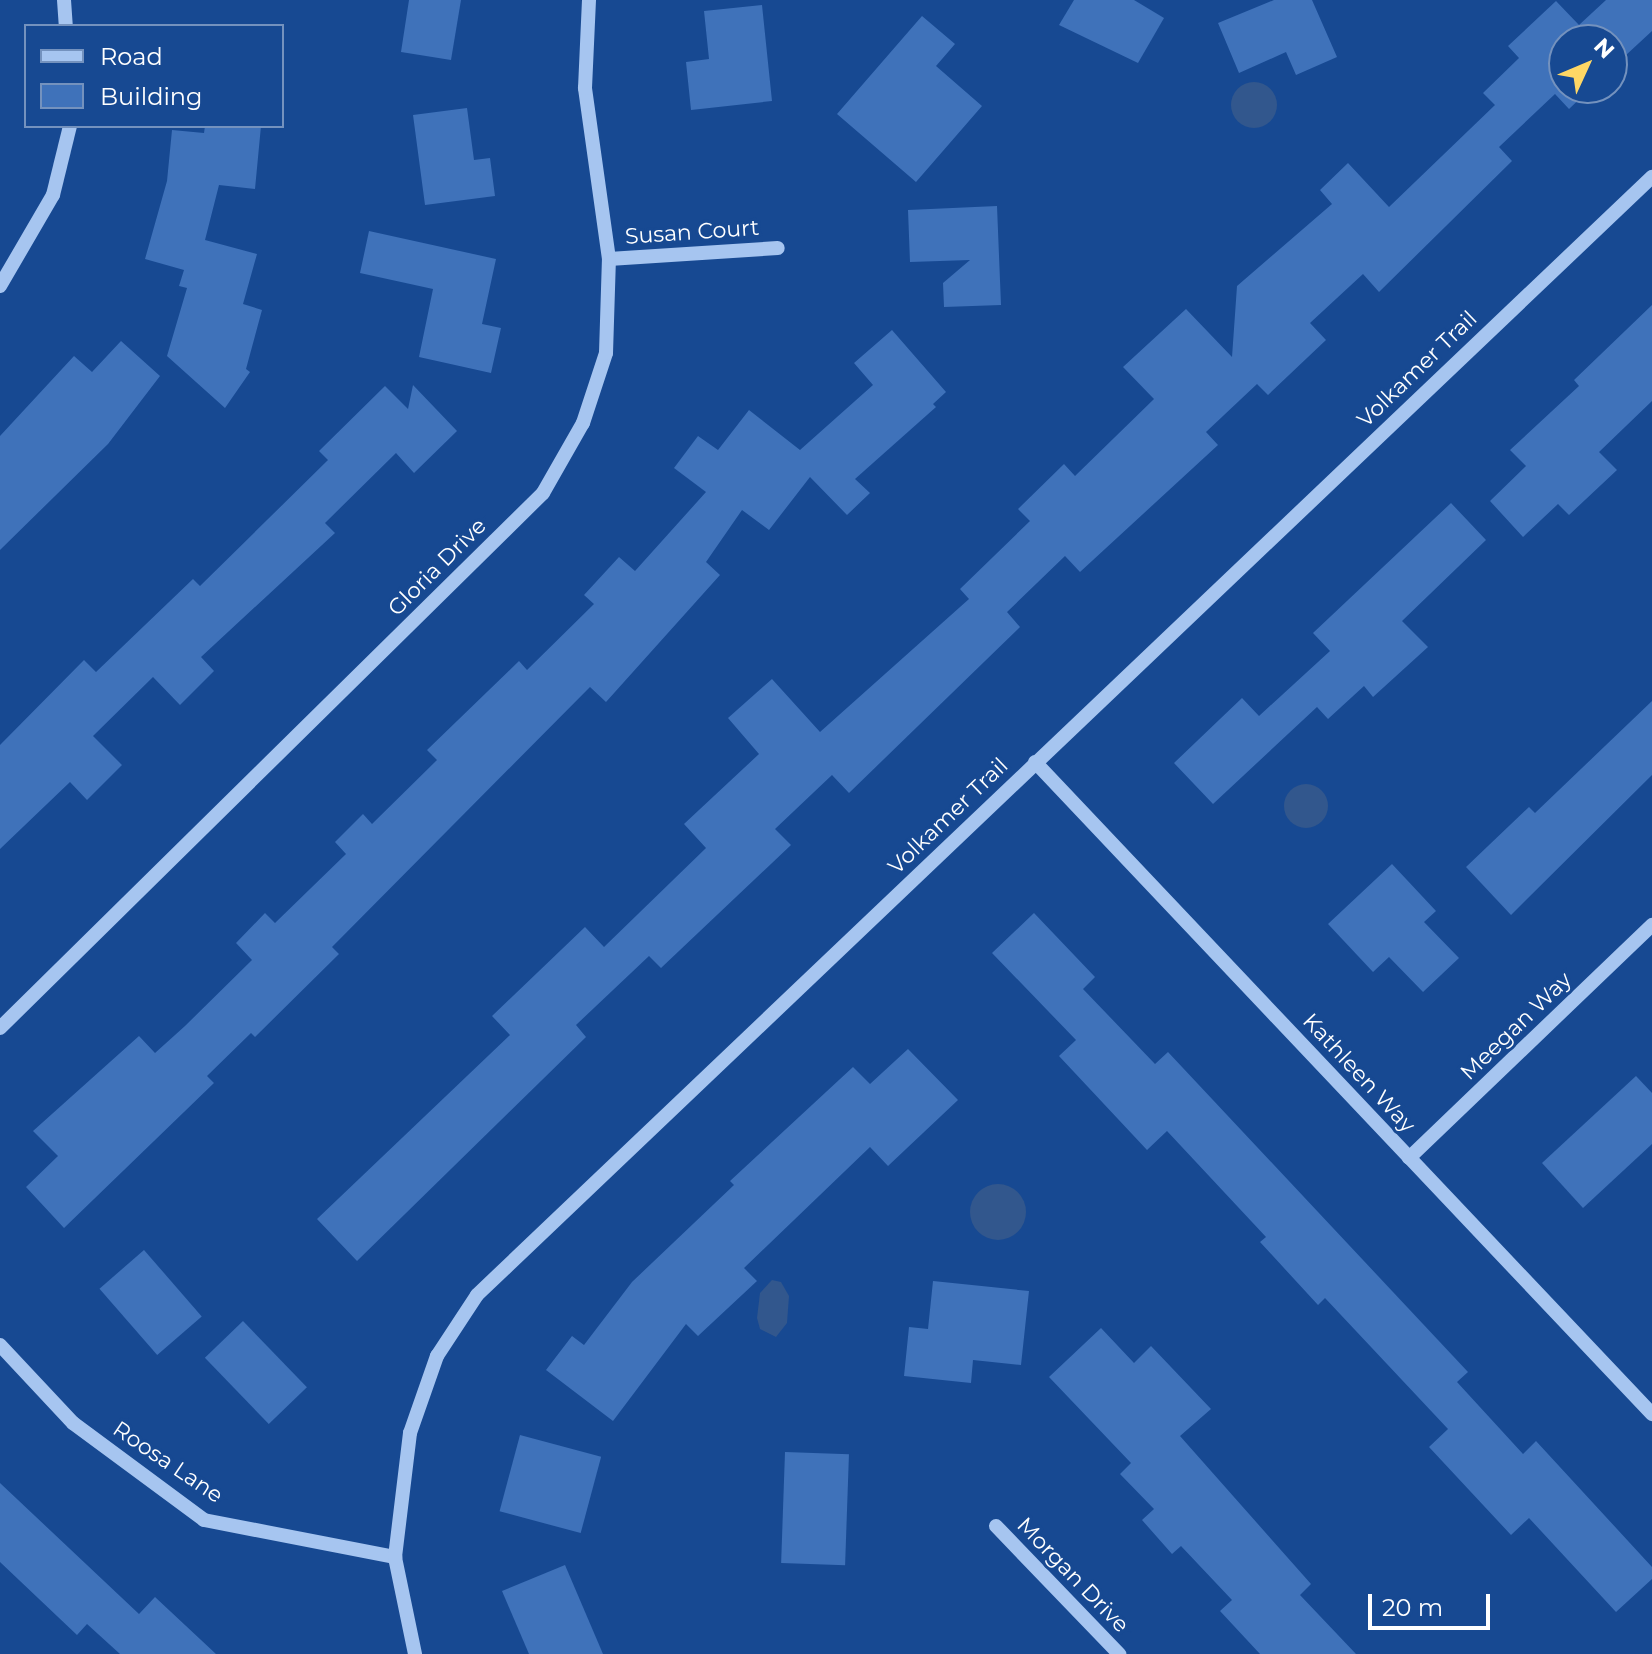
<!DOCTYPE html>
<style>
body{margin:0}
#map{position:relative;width:1652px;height:1654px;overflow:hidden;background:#174992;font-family:Montserrat,sans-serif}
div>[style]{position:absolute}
.water>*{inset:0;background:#32578d}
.round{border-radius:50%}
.building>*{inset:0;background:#3f72ba;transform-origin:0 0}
.minor>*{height:14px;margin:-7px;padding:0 7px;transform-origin:7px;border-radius:7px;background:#a6c5f0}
span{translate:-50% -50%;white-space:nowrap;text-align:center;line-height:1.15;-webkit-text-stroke:6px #174992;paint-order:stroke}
.street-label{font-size:22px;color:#fff}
.legend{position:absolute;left:24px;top:24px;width:260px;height:104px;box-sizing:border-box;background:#174992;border:2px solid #7492be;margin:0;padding:10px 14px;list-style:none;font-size:24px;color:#fff}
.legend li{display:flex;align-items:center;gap:16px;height:40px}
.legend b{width:40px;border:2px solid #7492be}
.north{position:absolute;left:1548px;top:24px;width:80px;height:80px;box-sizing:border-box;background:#174992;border:2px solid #7492be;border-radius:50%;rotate:46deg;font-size:22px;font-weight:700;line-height:32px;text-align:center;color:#fff}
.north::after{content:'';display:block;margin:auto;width:28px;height:36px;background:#ffd765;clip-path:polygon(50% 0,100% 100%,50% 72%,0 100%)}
.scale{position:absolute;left:1368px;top:1594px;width:122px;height:36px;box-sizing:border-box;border:4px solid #fff;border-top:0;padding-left:10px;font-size:24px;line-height:28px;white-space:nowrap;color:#fff;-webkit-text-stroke:6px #174992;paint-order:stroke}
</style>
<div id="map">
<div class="water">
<div class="round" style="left:1231px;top:82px;width:46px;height:46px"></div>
<div class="round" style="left:1284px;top:784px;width:44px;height:44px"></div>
<div class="round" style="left:970px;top:1184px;width:56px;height:56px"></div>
<div style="clip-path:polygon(772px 1280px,781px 1282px,789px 1296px,787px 1323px,776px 1337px,760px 1329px,757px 1318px,760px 1293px)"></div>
</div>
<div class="building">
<div style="clip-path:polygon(409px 0,461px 0,451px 60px,401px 52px)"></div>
<div style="clip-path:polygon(1074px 0,1134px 0,1164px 18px,1138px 63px,1059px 25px)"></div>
<div style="clip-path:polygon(1274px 0,1312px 0,1337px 57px,1296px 75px,1286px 52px,1239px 73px,1218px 23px)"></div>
<div style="clip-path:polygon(1606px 0,1652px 0,1652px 31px,1612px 68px,1612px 40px,1564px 40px,1564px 88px,1591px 88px,1569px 109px,1555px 94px,1499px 147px,1512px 161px,1379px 292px,1363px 274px,1310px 323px,1326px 340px,1268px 395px,1257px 384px,1206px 432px,1218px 445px,1080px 572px,1065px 556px,1007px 612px,1020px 627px,849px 793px,832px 775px,775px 829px,791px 845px,661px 968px,649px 956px,576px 1025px,586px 1037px,357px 1261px,317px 1219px,510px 1035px,492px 1016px,585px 927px,604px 947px,706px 848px,684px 824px,759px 754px,728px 718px,772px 679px,820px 732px,969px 599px,960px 589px,1030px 521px,1018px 509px,1064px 464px,1075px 476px,1154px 399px,1123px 367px,1186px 309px,1232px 357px,1237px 286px,1332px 204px,1320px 190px,1348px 163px,1389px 207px,1495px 105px,1483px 93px,1519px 58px,1508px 46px,1556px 1px,1579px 25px)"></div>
<div style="clip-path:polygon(762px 5px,772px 101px,691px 110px,686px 62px,709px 59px,704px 11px)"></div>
<div style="clip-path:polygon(922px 16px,955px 44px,936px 66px,982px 106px,916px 182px,837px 114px)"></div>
<div style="clip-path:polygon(467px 108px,474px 160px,490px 158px,495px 196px,425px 205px,413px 115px)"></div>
<div style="clip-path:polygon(205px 126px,261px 126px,255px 189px,219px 185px,205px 240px,257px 254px,243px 304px,262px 310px,246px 369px,250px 372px,225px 408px,167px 356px,187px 288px,179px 286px,184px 270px,145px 259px,167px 181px,172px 130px,204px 133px)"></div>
<div style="clip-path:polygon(997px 206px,1001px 305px,944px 307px,943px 283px,970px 260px,910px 262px,908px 210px)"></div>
<div style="clip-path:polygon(369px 231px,496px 259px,482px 324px,501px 328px,491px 373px,419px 357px,433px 289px,360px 273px)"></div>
<div style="clip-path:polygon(1652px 305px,1652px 401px,1599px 452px,1617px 470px,1569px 515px,1558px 504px,1523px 537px,1490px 501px,1526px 466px,1510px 450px,1579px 386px,1574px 380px)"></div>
<div style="clip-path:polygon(892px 330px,946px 392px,933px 404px,936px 407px,855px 479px,870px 493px,847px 515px,810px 477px,769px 530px,742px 510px,706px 562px,720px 575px,606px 702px,590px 687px,332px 947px,339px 954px,255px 1037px,251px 1033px,207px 1076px,214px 1083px,64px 1228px,26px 1187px,58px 1156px,33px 1131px,139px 1036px,155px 1053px,185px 1026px,252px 960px,236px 943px,265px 913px,275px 923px,346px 854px,335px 842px,363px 814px,372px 824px,437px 760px,427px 750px,519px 661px,527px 670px,594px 604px,584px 595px,619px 557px,635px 571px,706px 492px,674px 468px,698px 436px,718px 450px,749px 410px,800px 450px,873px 385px,854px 363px)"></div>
<div style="clip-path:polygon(121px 341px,160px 376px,108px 444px,0 550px,0 436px,74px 356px,92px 372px)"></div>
<div style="clip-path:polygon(413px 385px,457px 431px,414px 473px,396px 453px,325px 523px,335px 533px,201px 657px,214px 671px,180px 705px,153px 677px,93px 736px,122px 765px,87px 800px,70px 782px,0 849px,0 745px,84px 660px,96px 672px,193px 579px,200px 586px,328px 460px,319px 451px,385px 386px,408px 409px)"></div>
<div style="clip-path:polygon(1451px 503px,1486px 540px,1402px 621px,1428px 647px,1373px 697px,1364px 686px,1328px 719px,1317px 707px,1213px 804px,1174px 763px,1242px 698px,1259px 716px,1330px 651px,1313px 633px)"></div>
<div style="clip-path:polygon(1652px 701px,1652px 775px,1511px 915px,1466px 867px,1529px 807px,1535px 813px)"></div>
<div style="clip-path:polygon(1392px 864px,1436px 911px,1424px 922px,1459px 958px,1423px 992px,1389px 957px,1373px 972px,1328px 924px)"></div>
<div style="clip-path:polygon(1034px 913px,1095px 977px,1083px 989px,1155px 1064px,1168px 1052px,1468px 1372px,1457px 1382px,1523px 1454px,1536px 1441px,1652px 1567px,1652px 1579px,1616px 1612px,1529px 1518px,1511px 1535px,1429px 1447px,1448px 1429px,1325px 1298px,1318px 1305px,1260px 1242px,1266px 1237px,1167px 1131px,1147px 1150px,1059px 1056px,1076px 1040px,992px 953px)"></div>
<div style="clip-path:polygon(908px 1049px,958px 1100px,888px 1166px,870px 1147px,744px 1268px,757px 1281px,698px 1336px,686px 1324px,613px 1421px,546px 1370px,572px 1336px,584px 1345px,632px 1282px,734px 1185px,730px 1181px,853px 1067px,870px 1084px)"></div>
<div style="clip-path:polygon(1636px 1076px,1652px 1093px,1652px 1144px,1583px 1208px,1542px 1163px)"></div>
<div style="left:144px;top:1250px;width:88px;height:59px;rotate:49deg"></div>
<div style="clip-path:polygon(933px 1281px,1029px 1291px,1021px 1365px,973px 1360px,971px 1383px,904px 1376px,909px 1327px,928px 1329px)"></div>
<div style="left:243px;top:1321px;width:92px;height:53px;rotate:46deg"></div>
<div style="clip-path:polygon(1101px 1328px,1134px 1363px,1151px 1346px,1211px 1409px,1180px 1436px,1311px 1584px,1300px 1595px,1356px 1654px,1260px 1654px,1220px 1611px,1232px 1600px,1181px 1546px,1172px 1554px,1142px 1520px,1154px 1509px,1120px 1474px,1131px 1463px,1049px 1377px)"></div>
<div style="left:520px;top:1435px;width:84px;height:79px;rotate:15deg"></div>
<div style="left:785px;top:1452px;width:64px;height:111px;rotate:2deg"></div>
<div style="clip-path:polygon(0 1483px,139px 1614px,155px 1597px,216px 1654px,120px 1654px,87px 1624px,77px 1635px,0 1562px)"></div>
<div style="clip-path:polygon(565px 1565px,603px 1654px,529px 1654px,502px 1591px)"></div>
</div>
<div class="minor">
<div style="left:64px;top:0;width:26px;rotate:86deg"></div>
<div style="left:609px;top:259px;width:169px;rotate:-3.7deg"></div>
<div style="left:0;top:286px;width:105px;rotate:-59.8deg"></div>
<div style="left:53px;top:195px;width:71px;rotate:-76.2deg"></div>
<div style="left:1035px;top:762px;width:898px;rotate:46.58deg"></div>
<div style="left:0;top:1028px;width:762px;rotate:-44.57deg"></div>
<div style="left:543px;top:493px;width:81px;rotate:-60.3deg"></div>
<div style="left:583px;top:423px;width:74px;rotate:-71.8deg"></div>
<div style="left:606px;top:353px;width:94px;rotate:-88.2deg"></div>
<div style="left:609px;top:259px;width:173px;rotate:-98deg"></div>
<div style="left:585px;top:88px;width:88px;rotate:-87.4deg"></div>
<div style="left:1409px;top:1158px;width:337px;rotate:-43.8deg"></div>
<div style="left:0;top:1345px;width:107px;rotate:46.9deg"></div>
<div style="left:73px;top:1423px;width:163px;rotate:36.5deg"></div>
<div style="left:204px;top:1520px;width:195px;rotate:11deg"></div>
<div style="left:996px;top:1526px;width:178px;rotate:46.1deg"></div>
<div style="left:415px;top:1654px;width:99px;rotate:-101.7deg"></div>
<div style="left:395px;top:1557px;width:125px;rotate:-83.1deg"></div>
<div style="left:410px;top:1433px;width:82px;rotate:-70.7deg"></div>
<div style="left:437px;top:1356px;width:73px;rotate:-56.7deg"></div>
<div style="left:477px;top:1295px;width:1622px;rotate:-43.58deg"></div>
</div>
<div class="street-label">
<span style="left:692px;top:232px;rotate:-4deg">Susan Court</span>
<span style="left:1417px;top:369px;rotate:-44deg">Volkamer Trail</span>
<span style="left:437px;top:567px;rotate:-45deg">Gloria Drive</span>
<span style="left:948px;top:816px;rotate:-44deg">Volkamer Trail</span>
<span style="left:1516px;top:1026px;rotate:-44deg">Meegan Way</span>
<span style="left:1359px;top:1073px;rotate:47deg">Kathleen Way</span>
<span style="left:168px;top:1462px;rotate:34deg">Roosa Lane</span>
<span style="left:1073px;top:1575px;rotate:46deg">Morgan Drive</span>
</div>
<ul class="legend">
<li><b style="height:10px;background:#a6c5f0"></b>Road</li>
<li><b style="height:22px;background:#3f72ba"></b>Building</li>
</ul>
<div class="north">N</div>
<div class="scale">20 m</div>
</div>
